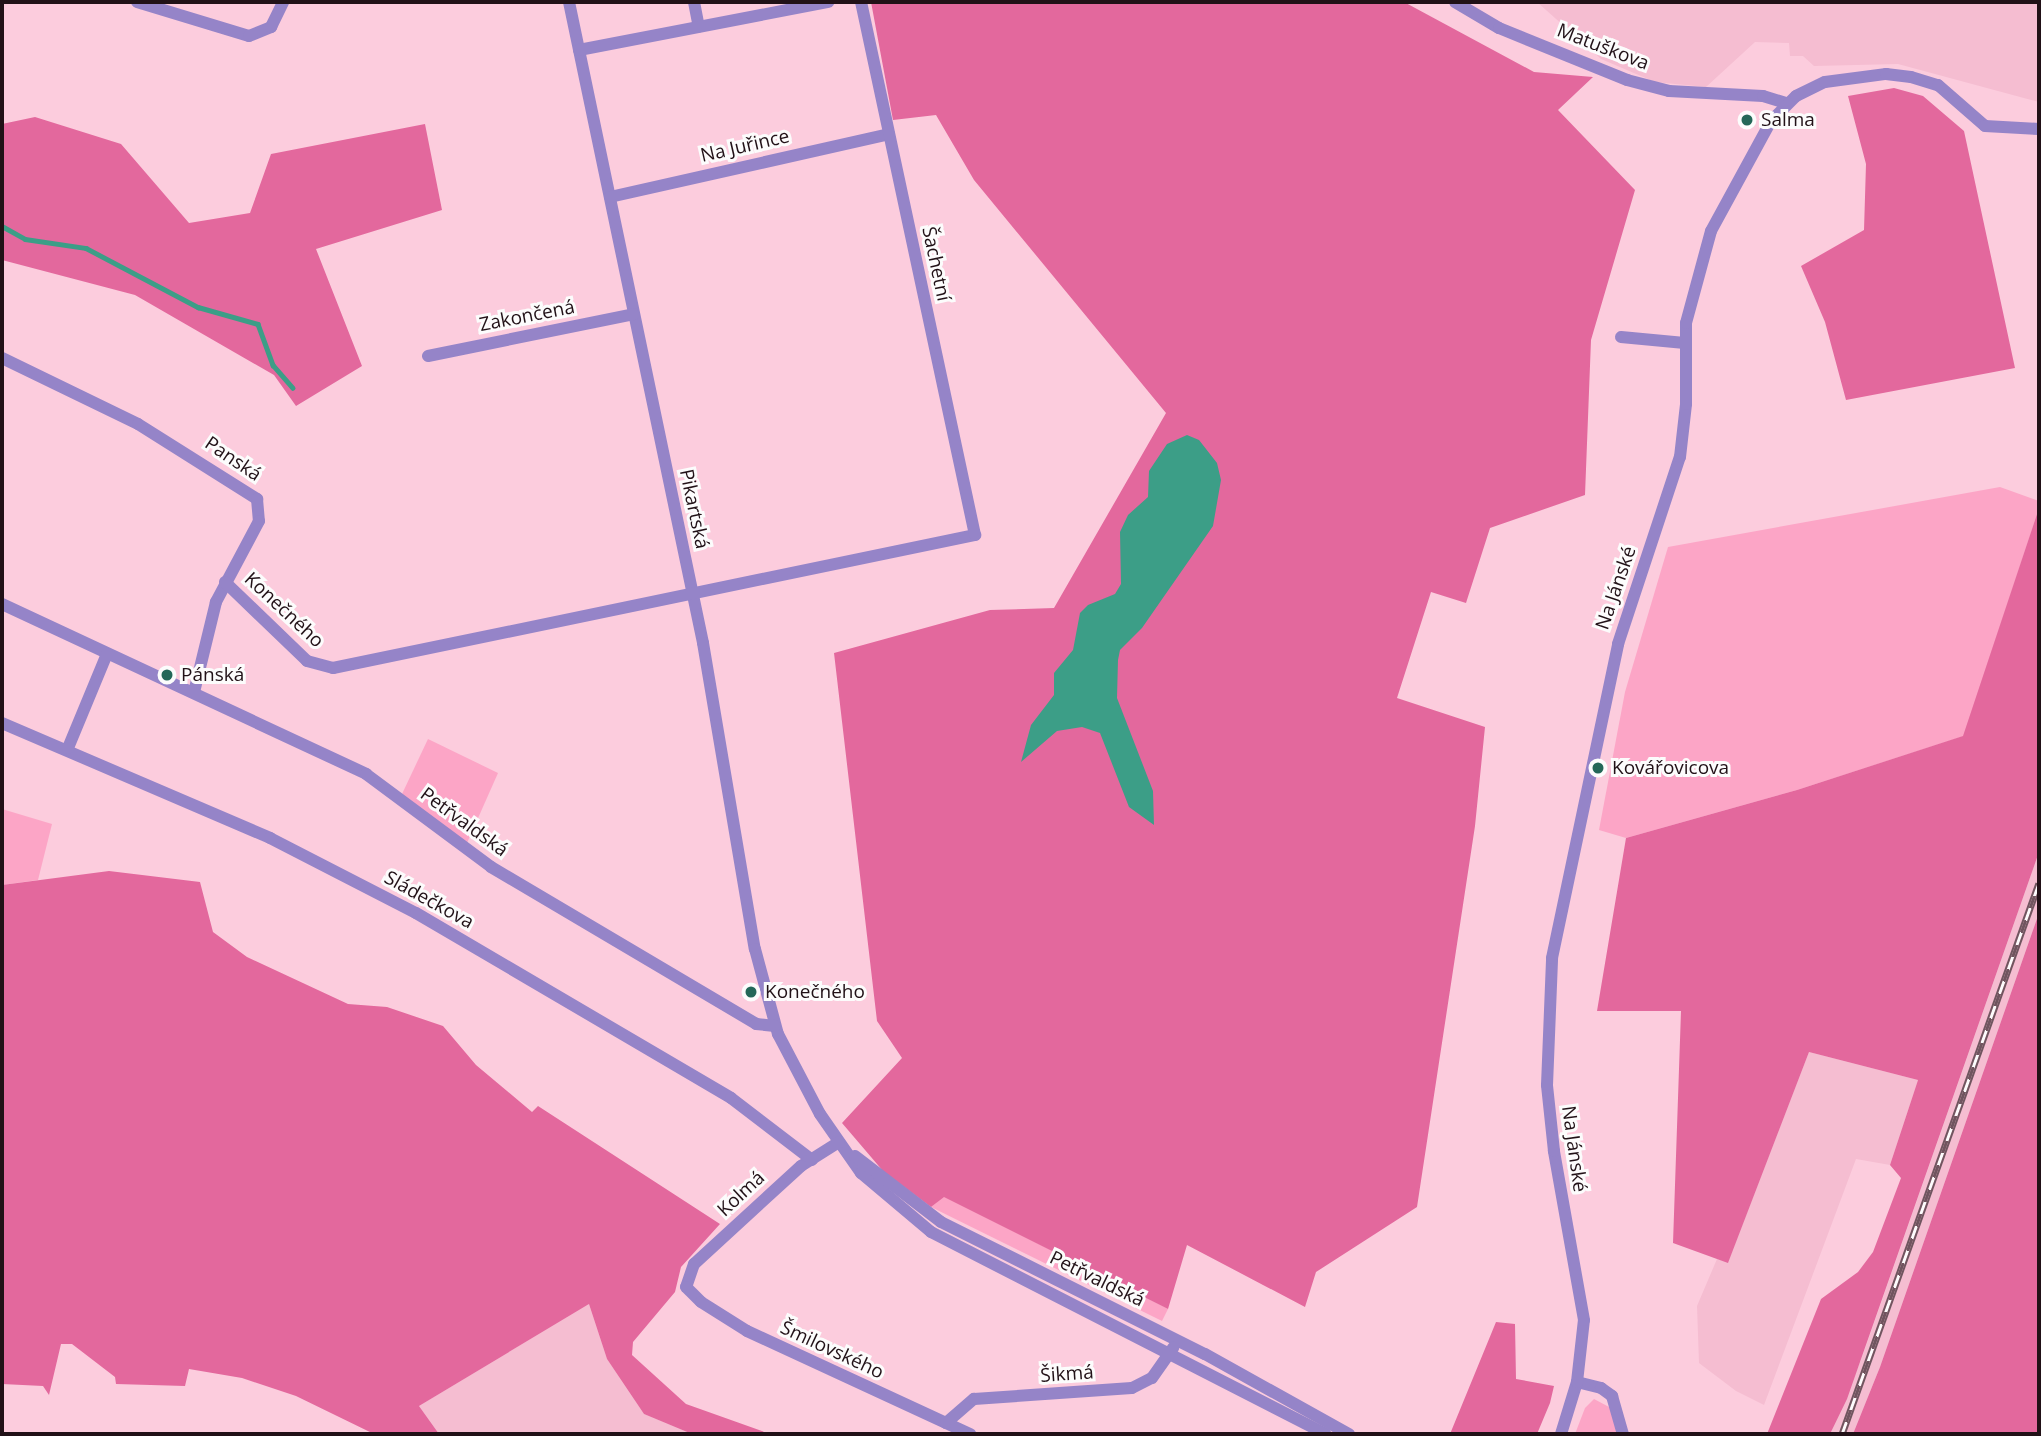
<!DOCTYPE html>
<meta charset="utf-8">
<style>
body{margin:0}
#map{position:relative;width:2041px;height:1436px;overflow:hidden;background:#fcccdd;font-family:"Open Sans",sans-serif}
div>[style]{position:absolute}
.built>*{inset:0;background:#f5bdd1}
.green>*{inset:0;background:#fca5c6}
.forest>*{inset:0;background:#e3689d}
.water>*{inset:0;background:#3c9e87}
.stream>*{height:4.5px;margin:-2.25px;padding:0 2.25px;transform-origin:2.25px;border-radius:2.25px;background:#3c9e87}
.minor>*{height:12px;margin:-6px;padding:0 6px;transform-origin:6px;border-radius:6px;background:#9584c8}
.rail>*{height:7px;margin-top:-3.5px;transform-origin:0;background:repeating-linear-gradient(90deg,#fcfcfc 0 13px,#70555f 0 26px);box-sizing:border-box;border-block:2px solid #70555f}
.dots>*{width:19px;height:19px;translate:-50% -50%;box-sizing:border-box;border:4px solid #fcfcfc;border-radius:50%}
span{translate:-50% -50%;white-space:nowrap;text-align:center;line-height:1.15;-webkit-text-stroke:6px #fcfcfc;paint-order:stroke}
.street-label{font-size:19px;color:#211117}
.poi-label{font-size:19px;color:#211117}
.left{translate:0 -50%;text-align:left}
.frame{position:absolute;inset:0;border:4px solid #211117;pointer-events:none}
</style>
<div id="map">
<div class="built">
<div style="clip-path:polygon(1537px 2px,2039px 2px,2039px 102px,1898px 64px,1814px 66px,1803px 56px,1790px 56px,1789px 43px,1755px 42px,1706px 87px,1655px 82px,1601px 59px)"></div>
<div style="clip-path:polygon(2039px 852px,2039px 913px,1880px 1367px,1853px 1434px,1830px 1434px,1861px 1360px)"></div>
<div style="clip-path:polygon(1809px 1052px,1918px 1080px,1890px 1165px,1856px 1159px,1764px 1405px,1736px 1391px,1699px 1363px,1697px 1306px,1717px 1259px,1728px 1262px)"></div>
<div style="clip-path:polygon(589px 1304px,607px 1359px,644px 1414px,692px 1434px,439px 1434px,419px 1406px)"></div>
</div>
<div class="green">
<div style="clip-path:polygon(2000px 487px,2039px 501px,2039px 508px,1964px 736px,1797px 790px,1626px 838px,1599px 830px,1625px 692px,1668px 547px)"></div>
<div style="clip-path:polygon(428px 739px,498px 773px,467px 843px,402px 794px)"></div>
<div style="clip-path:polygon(2px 809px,52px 824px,38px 880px,2px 885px)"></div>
<div style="clip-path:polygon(944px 1196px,1168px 1309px,1162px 1321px,931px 1207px)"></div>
<div style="clip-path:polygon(1594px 1399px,1611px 1408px,1618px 1434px,1575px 1434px,1585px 1408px)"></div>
</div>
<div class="forest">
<div style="clip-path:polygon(871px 2px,1404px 2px,1534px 72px,1593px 77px,1558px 110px,1635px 190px,1591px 340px,1585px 495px,1490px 528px,1466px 603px,1431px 592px,1397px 698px,1485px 727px,1475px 826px,1417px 1207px,1316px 1272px,1305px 1307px,1187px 1245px,1168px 1309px,944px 1197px,931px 1207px,883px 1171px,842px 1123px,902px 1058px,877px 1021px,834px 653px,990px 610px,1054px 608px,1166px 413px,974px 180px,936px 115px,893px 120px)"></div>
<div style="clip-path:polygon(1894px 88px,1923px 96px,1964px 131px,2015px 368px,1846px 400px,1825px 322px,1801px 266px,1864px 230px,1866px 164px,1848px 96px)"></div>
<div style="clip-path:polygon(35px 117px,121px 144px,189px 223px,250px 213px,271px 154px,425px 124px,442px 210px,316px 249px,362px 366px,296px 406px,274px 375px,135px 295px,2px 260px,2px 124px)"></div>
<div style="clip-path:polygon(2039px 508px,2039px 852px,1847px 1399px,1830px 1434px,1767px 1434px,1821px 1299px,1858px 1272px,1873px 1252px,1901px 1178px,1890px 1165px,1918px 1080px,1809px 1052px,1728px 1263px,1673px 1243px,1681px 1011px,1597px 1011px,1626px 838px,1797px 790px,1963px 736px)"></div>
<div style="clip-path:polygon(109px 871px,200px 882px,213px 932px,247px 957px,348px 1004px,387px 1007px,443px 1026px,476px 1065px,532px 1112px,538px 1106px,720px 1224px,681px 1267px,675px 1292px,633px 1342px,632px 1355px,686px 1404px,770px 1434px,692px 1434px,644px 1414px,607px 1359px,589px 1304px,419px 1406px,439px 1434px,374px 1434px,296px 1396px,242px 1378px,189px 1369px,185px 1386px,116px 1384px,115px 1377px,72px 1344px,61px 1344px,49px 1395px,43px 1386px,2px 1384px,2px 885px)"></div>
<div style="clip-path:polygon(2039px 913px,2039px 1434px,1853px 1434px,1880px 1367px)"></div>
<div style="clip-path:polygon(1496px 1322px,1515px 1324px,1516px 1379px,1554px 1386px,1550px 1403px,1537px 1434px,1450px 1434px)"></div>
</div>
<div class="water">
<div style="clip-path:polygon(1187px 435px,1199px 440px,1217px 463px,1221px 480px,1213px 526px,1142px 628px,1120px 650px,1118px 660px,1117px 698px,1153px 791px,1154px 825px,1129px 807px,1100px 733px,1082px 727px,1057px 731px,1021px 762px,1031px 725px,1054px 695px,1054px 673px,1073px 650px,1080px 613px,1088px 605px,1115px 594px,1121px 584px,1120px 532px,1128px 515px,1148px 497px,1149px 471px,1167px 444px)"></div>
</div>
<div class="stream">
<div style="left:2px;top:226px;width:26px;rotate:29deg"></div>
<div style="left:25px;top:239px;width:62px;rotate:8.4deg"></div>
<div style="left:86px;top:248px;width:127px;rotate:27.8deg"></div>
<div style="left:198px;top:307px;width:62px;rotate:15.8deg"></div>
<div style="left:258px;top:324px;width:44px;rotate:69.9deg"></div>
<div style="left:273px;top:365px;width:30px;rotate:49deg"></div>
</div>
<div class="minor">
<div style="left:137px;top:2px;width:117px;rotate:16.9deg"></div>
<div style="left:249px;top:36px;width:24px;rotate:-22deg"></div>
<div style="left:271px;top:27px;width:28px;rotate:-64deg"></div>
<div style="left:569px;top:2px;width:655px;rotate:78.19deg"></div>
<div style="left:703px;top:643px;width:310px;rotate:80.4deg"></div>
<div style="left:755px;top:949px;width:88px;rotate:74.9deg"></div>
<div style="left:778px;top:1034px;width:90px;rotate:62.3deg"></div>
<div style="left:820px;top:1114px;width:72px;rotate:55.2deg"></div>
<div style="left:861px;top:1173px;width:92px;rotate:40.1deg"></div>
<div style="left:931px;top:1232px;width:443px;rotate:27.1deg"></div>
<div style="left:694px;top:2px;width:25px;rotate:79deg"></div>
<div style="left:1455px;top:2px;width:51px;rotate:30.6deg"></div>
<div style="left:1499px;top:28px;width:138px;rotate:22.1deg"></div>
<div style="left:1627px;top:80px;width:43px;rotate:14.7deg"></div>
<div style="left:1669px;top:91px;width:94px;rotate:3deg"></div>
<div style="left:1763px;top:96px;width:24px;rotate:17deg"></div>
<div style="left:579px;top:50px;width:254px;rotate:-10.9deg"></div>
<div style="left:610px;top:197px;width:286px;rotate:-12.7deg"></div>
<div style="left:1621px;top:337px;width:64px;rotate:5.4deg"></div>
<div style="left:428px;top:356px;width:210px;rotate:-11.5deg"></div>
<div style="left:2px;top:358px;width:151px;rotate:25.9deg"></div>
<div style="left:138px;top:424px;width:141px;rotate:32.2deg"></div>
<div style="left:257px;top:499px;width:22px;rotate:85deg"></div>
<div style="left:259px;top:521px;width:92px;rotate:118deg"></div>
<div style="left:216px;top:602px;width:93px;rotate:103.7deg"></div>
<div style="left:225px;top:582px;width:114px;rotate:43.9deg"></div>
<div style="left:307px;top:661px;width:27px;rotate:15deg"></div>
<div style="left:333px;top:668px;width:656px;rotate:-11.7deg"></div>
<div style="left:975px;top:535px;width:545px;rotate:-102.07deg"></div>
<div style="left:2px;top:604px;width:402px;rotate:25deg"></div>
<div style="left:366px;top:774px;width:156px;rotate:36.6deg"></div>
<div style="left:491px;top:867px;width:308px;rotate:30.6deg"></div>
<div style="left:756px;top:1024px;width:19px;rotate:6deg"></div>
<div style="left:2px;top:723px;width:292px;rotate:23.2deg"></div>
<div style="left:270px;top:838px;width:164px;rotate:27.2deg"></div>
<div style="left:416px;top:913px;width:365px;rotate:30.4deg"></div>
<div style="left:731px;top:1098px;width:102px;rotate:37.4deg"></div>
<div style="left:68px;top:748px;width:102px;rotate:-67.5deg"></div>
<div style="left:839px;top:1142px;width:45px;rotate:147.7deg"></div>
<div style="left:801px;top:1166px;width:145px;rotate:137.5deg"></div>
<div style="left:694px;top:1264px;width:24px;rotate:109deg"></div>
<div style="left:686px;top:1287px;width:21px;rotate:45deg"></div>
<div style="left:701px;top:1302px;width:54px;rotate:32.2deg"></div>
<div style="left:747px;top:1331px;width:246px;rotate:24.8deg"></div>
<div style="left:855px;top:1156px;width:108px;rotate:37.5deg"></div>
<div style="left:941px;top:1222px;width:295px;rotate:26.6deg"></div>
<div style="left:1205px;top:1354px;width:165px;rotate:29.1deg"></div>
<div style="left:1577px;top:1382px;width:25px;rotate:14deg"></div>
<div style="left:1601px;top:1388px;width:14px;rotate:36deg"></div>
<div style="left:1612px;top:1396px;width:40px;rotate:74deg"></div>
<div style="left:946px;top:1423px;width:37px;rotate:-41deg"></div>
<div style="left:974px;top:1399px;width:158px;rotate:-4deg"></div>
<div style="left:1132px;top:1388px;width:22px;rotate:-27deg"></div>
<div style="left:1152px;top:1378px;width:37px;rotate:-55deg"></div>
<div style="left:1561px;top:1434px;width:54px;rotate:-72.9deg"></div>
<div style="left:1577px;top:1382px;width:62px;rotate:-83.6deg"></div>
<div style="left:1584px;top:1320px;width:172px;rotate:-100.1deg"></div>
<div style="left:1554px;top:1151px;width:66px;rotate:-96.1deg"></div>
<div style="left:1547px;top:1085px;width:127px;rotate:-87.7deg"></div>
<div style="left:1552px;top:958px;width:321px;rotate:-78.1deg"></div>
<div style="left:1618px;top:644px;width:197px;rotate:-71.7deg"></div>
<div style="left:1680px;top:457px;width:53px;rotate:-83.5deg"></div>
<div style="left:1686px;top:404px;width:81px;rotate:-90deg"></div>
<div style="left:1686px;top:323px;width:95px;rotate:-74.8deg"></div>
<div style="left:1711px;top:231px;width:125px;rotate:-61.4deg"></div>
<div style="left:1771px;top:121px;width:35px;rotate:-45deg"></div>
<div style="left:1796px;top:96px;width:32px;rotate:-26deg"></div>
<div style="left:1825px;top:82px;width:62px;rotate:-7.5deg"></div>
<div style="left:1886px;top:74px;width:25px;rotate:7deg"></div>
<div style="left:1911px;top:77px;width:28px;rotate:17deg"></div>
<div style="left:1938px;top:85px;width:62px;rotate:41.1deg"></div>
<div style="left:1985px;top:126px;width:54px;rotate:3.2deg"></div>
</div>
<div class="rail">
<div style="left:1842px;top:1434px;width:585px;rotate:-70.33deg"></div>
</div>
<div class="dots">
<div style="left:1747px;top:120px;background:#246758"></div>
<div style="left:167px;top:675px;background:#246758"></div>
<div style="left:1598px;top:768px;background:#246758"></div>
<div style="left:751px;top:992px;background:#246758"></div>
</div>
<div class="street-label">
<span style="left:1603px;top:47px;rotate:21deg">Matuškova</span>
<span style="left:745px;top:146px;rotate:-13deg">Na Juřince</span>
<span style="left:936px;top:264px;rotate:78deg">Šachetní</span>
<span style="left:527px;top:316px;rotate:-11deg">Zakončená</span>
<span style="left:233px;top:459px;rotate:34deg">Panská</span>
<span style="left:694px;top:509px;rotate:78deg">Pikartská</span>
<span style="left:1616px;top:588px;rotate:-71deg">Na Jánské</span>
<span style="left:284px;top:610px;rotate:43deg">Konečného</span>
<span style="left:464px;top:822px;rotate:36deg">Petřvaldská</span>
<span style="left:429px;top:900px;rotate:29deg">Sládečkova</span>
<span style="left:1574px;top:1149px;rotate:82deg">Na Jánské</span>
<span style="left:741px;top:1194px;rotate:-43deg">Kolmá</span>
<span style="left:1097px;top:1279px;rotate:26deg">Petřvaldská</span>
<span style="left:832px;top:1350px;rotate:25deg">Šmilovského</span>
<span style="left:1067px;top:1374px;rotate:-4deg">Šikmá</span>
</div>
<div class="poi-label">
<span class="left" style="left:1761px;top:120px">Salma</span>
<span class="left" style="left:181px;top:675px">Pánská</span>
<span class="left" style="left:1612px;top:768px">Kovářovicova</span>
<span class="left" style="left:765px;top:992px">Konečného</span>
</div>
<div class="frame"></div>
</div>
